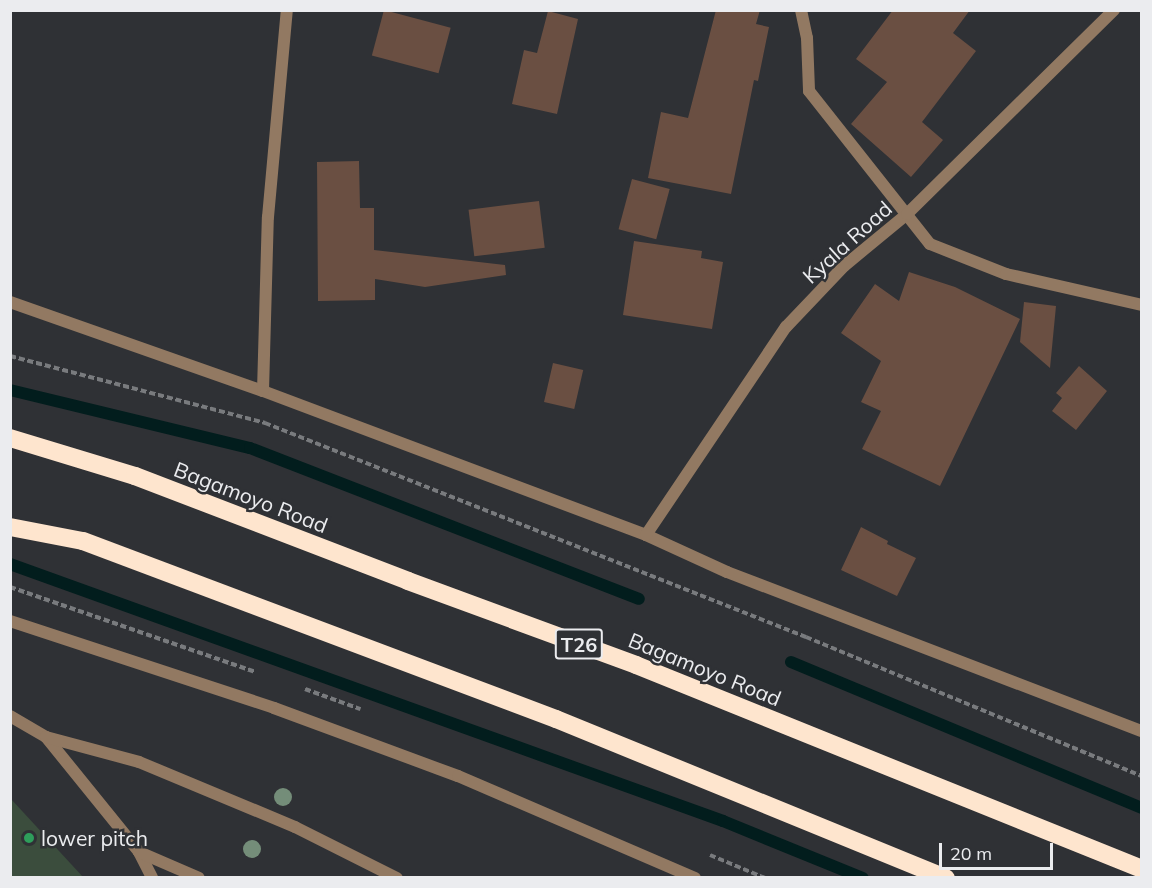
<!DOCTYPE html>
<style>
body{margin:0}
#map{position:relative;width:1152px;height:888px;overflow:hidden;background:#2f3135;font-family:Mulish,sans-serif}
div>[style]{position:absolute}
.green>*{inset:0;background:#3b4d3d}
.stream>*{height:12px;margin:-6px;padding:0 6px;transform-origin:6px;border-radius:6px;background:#021d1d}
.building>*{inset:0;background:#6a4f42;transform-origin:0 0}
.path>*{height:4px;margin-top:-2px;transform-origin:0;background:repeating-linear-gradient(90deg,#797b7e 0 6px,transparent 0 9px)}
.lane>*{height:12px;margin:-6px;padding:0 6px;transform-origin:6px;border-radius:6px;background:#927962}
.street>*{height:12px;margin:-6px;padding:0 6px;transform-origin:6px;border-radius:6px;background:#927962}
.highway>*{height:18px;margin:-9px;padding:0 9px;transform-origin:9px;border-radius:9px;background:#fee5ce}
.trees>*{width:18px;height:18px;margin:-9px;border-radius:50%;background:#748d79}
.dots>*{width:16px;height:16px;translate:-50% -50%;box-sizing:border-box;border:3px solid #2f3135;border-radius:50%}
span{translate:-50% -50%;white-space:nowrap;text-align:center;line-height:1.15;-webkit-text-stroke:5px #2f3135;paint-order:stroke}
.shield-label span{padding:2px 4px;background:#2f3135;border:2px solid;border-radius:4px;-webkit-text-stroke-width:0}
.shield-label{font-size:20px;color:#ebecef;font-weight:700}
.street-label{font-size:21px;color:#ebecef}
.poi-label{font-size:21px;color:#ebecef}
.left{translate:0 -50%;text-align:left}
.frame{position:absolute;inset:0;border:12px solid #ebecef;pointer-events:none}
.scale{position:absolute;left:939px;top:843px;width:114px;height:27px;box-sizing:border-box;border:3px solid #ebecef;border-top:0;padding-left:8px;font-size:18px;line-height:21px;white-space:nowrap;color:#ebecef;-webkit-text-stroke:4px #2f3135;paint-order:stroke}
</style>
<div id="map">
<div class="green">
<div style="clip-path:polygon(10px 799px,11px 799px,83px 877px,11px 877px)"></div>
</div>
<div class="stream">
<div style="left:10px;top:390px;width:247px;rotate:13.6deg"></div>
<div style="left:250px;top:448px;width:417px;rotate:21.2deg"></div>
<div style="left:10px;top:564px;width:758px;rotate:19.82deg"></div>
<div style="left:723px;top:821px;width:151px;rotate:22.2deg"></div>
<div style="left:791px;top:662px;width:380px;rotate:22.6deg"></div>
</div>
<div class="building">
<div style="left:384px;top:10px;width:69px;height:47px;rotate:15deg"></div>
<div style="clip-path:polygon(716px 10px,760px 10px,756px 24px,769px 27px,758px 81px,754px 80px,731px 194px,648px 178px,661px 112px,688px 118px)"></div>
<div style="clip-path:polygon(893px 10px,970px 10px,953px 33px,976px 51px,922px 122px,943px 140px,911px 177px,851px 124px,887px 82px,856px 59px)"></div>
<div style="clip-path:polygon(548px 11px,578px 19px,557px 114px,512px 104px,524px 50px,537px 53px)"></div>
<div style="clip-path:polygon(359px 161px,360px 208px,374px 208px,374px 250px,505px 265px,506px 275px,425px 287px,375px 279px,375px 300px,318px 301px,317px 162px)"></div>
<div style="left:632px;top:179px;width:39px;height:52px;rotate:15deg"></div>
<div style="left:539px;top:201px;width:47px;height:71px;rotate:83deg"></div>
<div style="clip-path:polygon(634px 241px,702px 251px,701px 258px,723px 262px,712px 329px,623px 315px)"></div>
<div style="clip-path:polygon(909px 272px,955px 287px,1020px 319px,940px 486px,862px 449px,881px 411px,861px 402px,881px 361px,841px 333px,875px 284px,899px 301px)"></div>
<div style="clip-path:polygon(1024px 302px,1056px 306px,1050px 368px,1020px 342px)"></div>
<div style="left:553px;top:363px;width:31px;height:40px;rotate:13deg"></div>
<div style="clip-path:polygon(1079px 366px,1107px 391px,1076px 430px,1052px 411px,1062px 398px,1056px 393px)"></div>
<div style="clip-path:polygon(861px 527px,888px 541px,887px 544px,916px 558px,897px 596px,841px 570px)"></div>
</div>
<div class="path">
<div style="left:10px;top:356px;width:264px;rotate:14.7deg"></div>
<div style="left:265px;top:423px;width:582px;rotate:21.58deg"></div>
<div style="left:806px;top:637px;width:364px;rotate:22.5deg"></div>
<div style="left:10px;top:587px;width:259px;rotate:19.1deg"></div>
<div style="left:305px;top:689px;width:59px;rotate:20deg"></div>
<div style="left:710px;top:855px;width:60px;rotate:22.7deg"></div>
</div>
<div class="lane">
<div style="left:10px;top:716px;width:42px;rotate:30.3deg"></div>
<div style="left:46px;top:737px;width:148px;rotate:51deg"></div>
<div style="left:139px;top:852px;width:29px;rotate:63deg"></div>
<div style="left:46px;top:737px;width:96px;rotate:15deg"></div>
<div style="left:139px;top:762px;width:169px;rotate:22.6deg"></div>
<div style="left:295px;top:827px;width:114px;rotate:26.6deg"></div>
<div style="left:139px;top:852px;width:65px;rotate:23.4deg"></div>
</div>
<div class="street">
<div style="left:801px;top:10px;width:29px;rotate:78deg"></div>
<div style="left:807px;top:38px;width:53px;rotate:87.8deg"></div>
<div style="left:809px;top:91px;width:195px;rotate:51.7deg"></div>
<div style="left:930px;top:244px;width:82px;rotate:21.5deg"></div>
<div style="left:1006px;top:274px;width:139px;rotate:12.8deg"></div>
<div style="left:10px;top:302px;width:268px;rotate:19.4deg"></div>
<div style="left:263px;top:391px;width:409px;rotate:20.6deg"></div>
<div style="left:646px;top:535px;width:89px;rotate:24.6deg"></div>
<div style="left:727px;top:572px;width:444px;rotate:21deg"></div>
<div style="left:263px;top:391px;width:174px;rotate:-88.4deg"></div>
<div style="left:268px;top:217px;width:208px;rotate:-84.8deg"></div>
<div style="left:646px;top:535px;width:251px;rotate:-56.1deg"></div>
<div style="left:786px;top:327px;width:84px;rotate:-46.4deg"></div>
<div style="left:844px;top:266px;width:82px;rotate:-39.5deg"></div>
<div style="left:907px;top:214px;width:291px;rotate:-44.6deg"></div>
<div style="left:10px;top:621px;width:278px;rotate:18.2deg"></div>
<div style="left:274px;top:708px;width:196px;rotate:20.3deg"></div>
<div style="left:458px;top:776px;width:258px;rotate:23.3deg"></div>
</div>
<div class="highway">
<div style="left:10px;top:438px;width:131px;rotate:16.9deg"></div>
<div style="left:135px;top:476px;width:292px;rotate:21deg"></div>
<div style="left:408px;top:581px;width:243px;rotate:20.2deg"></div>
<div style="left:636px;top:665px;width:546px;rotate:21.96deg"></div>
<div style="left:10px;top:527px;width:74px;rotate:10.9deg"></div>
<div style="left:83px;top:541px;width:505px;rotate:20.62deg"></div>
<div style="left:556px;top:719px;width:421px;rotate:22.2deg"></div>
</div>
<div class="trees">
<div style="left:283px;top:797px"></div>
<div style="left:252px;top:849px"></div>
</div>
<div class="dots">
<div style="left:29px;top:838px;background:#2e9e5b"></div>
</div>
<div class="shield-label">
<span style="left:579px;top:644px">T26</span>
</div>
<div class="street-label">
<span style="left:847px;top:242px;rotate:-42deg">Kyala Road</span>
<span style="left:251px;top:497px;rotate:21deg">Bagamoyo Road</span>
<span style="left:705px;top:669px;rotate:22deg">Bagamoyo Road</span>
</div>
<div class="poi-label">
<span class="left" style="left:41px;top:838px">lower pitch</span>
</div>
<div class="frame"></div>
<div class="scale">20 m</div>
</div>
